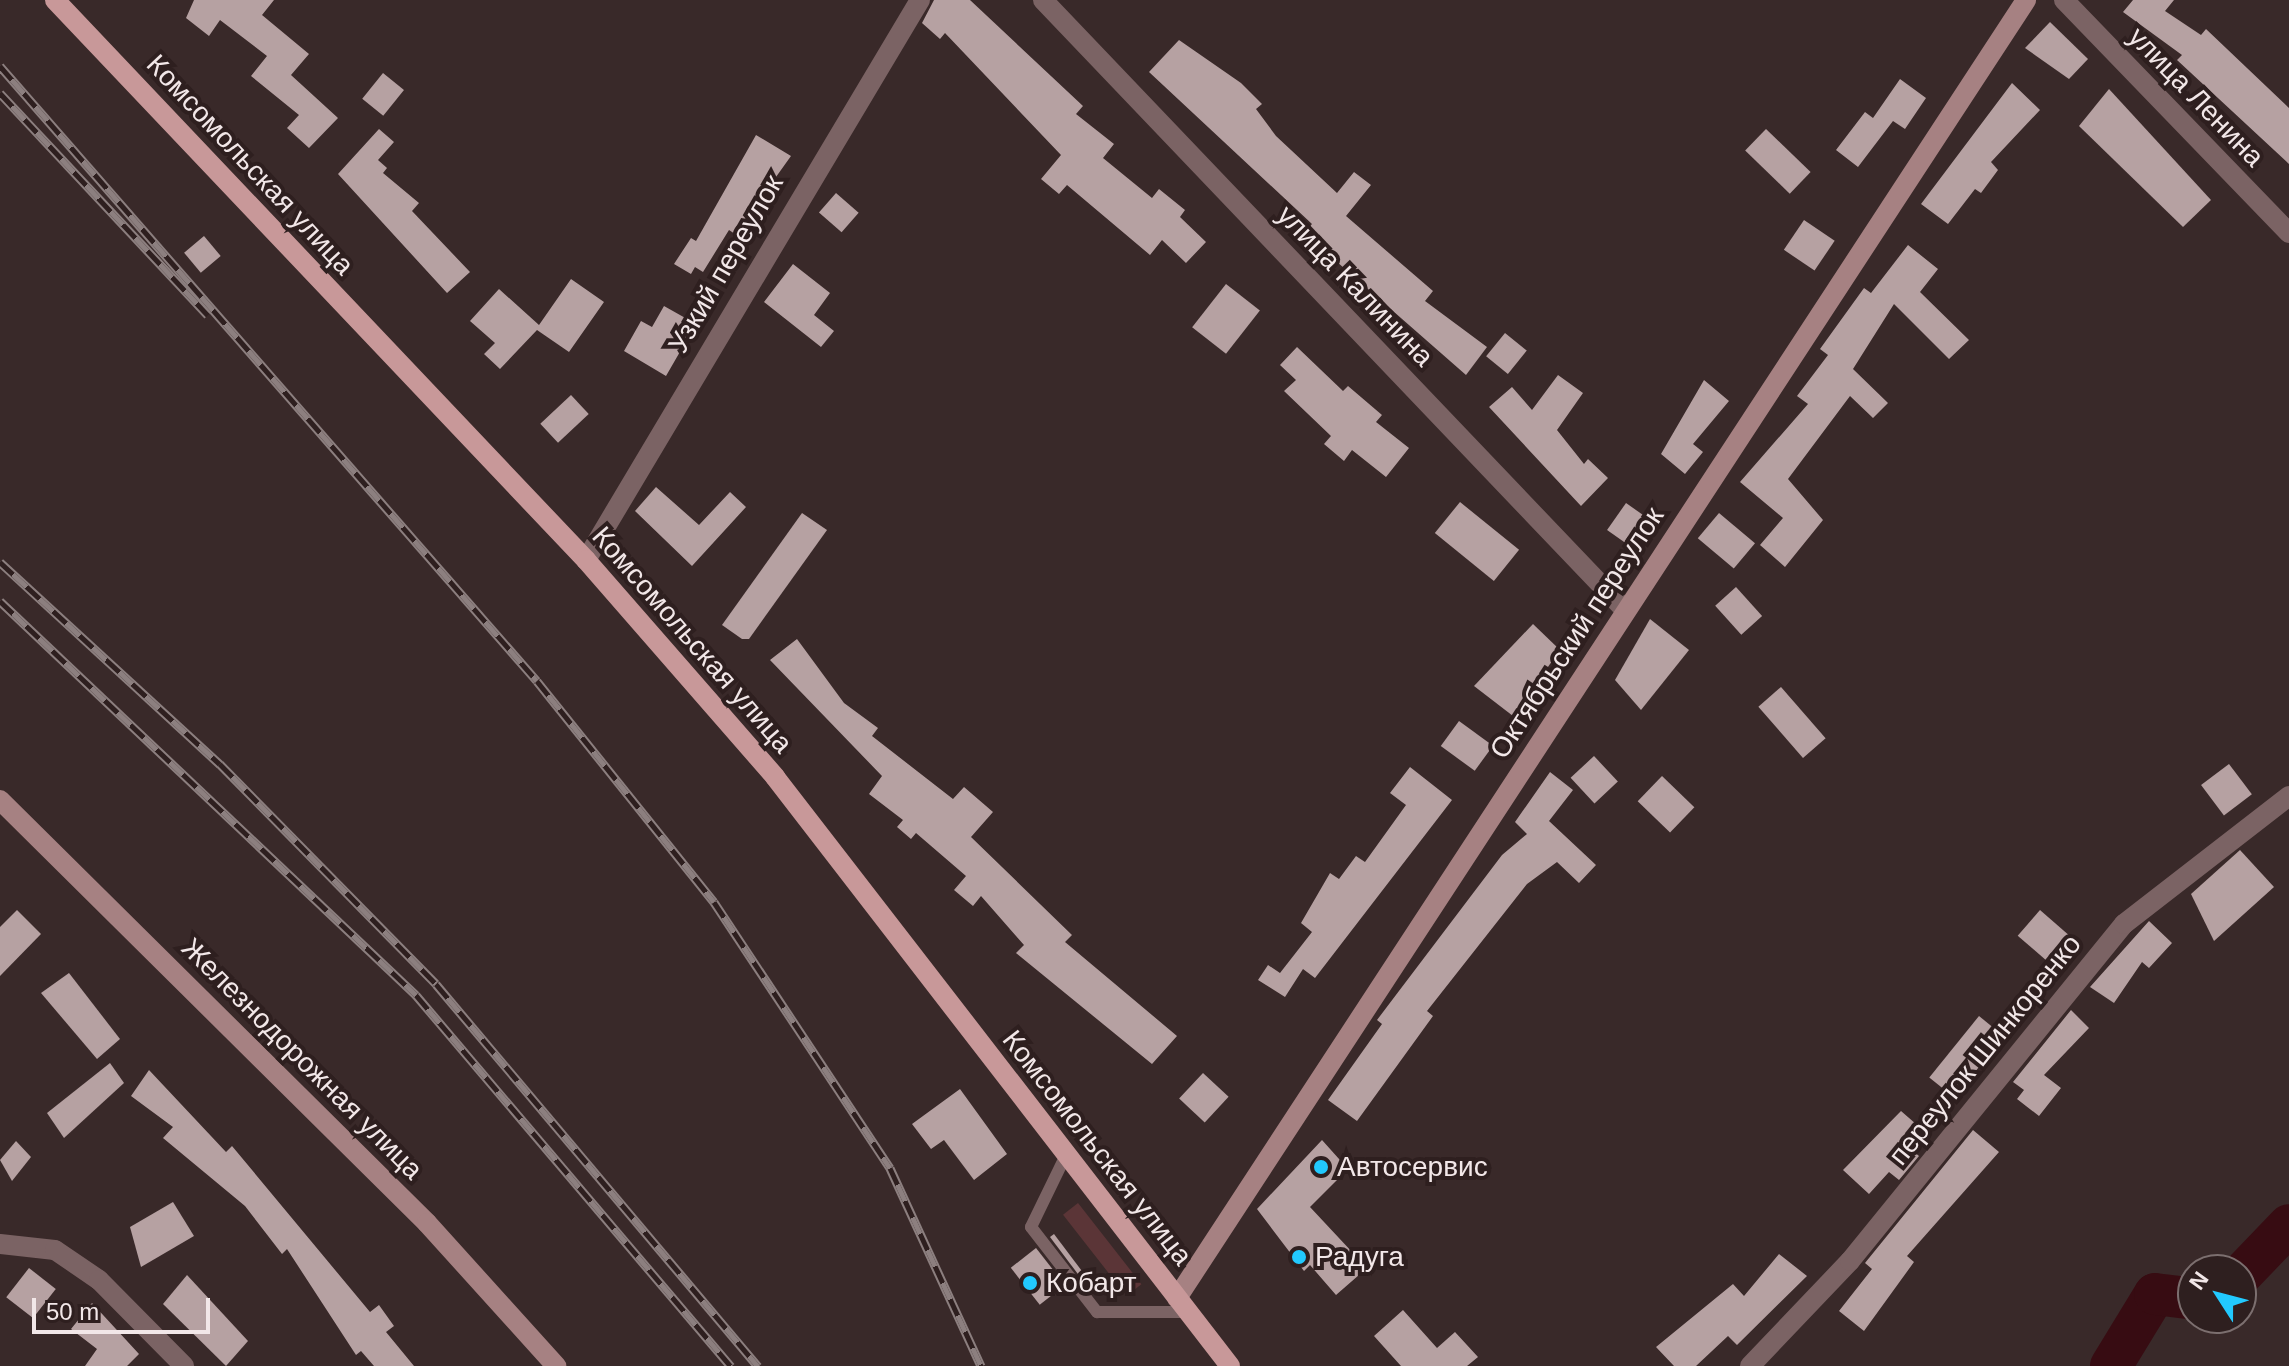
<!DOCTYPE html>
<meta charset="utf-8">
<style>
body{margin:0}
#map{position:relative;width:2289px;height:1366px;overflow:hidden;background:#392929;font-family:Helvetica,sans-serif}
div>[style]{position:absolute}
.green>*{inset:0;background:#5b3537;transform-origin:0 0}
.river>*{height:42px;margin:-21px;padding:0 21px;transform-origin:21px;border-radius:21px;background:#370c12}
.building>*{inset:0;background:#b6a1a2;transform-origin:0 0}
.lane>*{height:12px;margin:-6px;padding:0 6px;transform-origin:6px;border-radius:6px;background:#7b6364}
.street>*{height:20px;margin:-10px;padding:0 10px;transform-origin:10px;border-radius:10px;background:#7b6364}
.secondary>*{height:20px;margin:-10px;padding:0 10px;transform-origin:10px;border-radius:10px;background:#a68182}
.primary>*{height:20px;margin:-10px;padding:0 10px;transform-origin:10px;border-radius:10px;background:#c89899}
.rail>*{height:9px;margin-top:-4.5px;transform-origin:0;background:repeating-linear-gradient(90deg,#2e1f1f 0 18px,#8c7f7f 0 36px);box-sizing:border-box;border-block:2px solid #8c7f7f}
.dots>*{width:22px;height:22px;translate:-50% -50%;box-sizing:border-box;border:4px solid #2e1f1f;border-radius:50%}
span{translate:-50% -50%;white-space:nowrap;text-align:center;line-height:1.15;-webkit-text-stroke:8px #2e1f1f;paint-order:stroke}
.street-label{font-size:28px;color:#f2e7e8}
.poi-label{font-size:28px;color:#f2e7e8}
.left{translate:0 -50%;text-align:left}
.north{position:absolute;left:2177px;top:1254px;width:80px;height:80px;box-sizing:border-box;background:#2e1f1f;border:2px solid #7c6f6f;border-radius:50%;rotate:306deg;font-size:22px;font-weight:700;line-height:32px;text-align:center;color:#f2e7e8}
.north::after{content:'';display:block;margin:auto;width:28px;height:36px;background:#22c9fe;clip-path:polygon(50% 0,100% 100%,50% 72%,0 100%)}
.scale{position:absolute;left:32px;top:1298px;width:178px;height:36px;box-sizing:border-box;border:4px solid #f2e7e8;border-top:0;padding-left:10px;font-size:24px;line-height:28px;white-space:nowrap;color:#f2e7e8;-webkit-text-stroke:6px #2e1f1f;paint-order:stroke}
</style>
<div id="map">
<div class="green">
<div style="left:1078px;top:1203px;width:103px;height:19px;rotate:52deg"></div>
</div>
<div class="river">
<div style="left:2241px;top:1275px;width:69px;rotate:-46.2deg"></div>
<div style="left:2111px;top:1366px;width:84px;rotate:-58.6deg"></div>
<div style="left:2155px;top:1294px;width:38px;rotate:7deg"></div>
</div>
<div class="building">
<div style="clip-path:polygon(194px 0,274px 0,262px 15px,309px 54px,291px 75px,338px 118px,309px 148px,287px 128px,299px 115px,251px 76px,267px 56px,220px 20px,209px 36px,186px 18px)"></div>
<div style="clip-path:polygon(934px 0,970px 0,1083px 106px,1076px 114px,1114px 144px,1103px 158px,1152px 198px,1159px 189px,1185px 210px,1180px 217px,1206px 242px,1186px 263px,1162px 240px,1150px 255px,1067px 185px,1059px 194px,1041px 179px,1061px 155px,945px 33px,940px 39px,922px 23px)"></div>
<div style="clip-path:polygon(2133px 0,2174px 0,2165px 11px,2201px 35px,2206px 29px,2289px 108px,2289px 164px,2177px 60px,2182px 55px,2123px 12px)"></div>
<div style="clip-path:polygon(2050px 22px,2088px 59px,2069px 79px,2025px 48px)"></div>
<div style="clip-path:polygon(1179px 40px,1241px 83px,1262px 104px,1256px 109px,1276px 136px,1337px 193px,1354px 172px,1371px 185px,1346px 216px,1433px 291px,1425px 301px,1487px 347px,1466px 375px,1304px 233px,1312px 224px,1149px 72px)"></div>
<div style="left:383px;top:73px;width:27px;height:33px;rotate:39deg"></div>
<div style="clip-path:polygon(1900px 79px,1926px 98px,1905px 129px,1893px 121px,1858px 167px,1836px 150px,1865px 112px,1873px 118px)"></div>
<div style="clip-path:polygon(2012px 83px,2040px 110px,1991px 162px,1998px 170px,1981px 193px,1975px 189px,1948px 224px,1921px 204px)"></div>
<div style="clip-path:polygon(2109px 89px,2211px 200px,2183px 227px,2079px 126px)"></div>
<div style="clip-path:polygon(379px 129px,394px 142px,378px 160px,387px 168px,383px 173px,419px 203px,412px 211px,470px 272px,447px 293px,338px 174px)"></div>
<div style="left:1766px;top:129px;width:62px;height:30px;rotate:44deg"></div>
<div style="clip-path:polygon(756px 135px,791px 156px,735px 234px,729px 230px,703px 272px,695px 267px,691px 274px,674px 264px,691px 238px,696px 241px)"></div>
<div style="left:836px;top:193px;width:30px;height:26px;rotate:41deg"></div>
<div style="left:1804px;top:220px;width:37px;height:36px;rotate:34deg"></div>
<div style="left:204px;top:236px;width:26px;height:26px;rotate:50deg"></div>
<div style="clip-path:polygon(1908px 245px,1938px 269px,1920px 292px,1969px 340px,1949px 359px,1894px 304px,1853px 369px,1888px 403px,1873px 418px,1850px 396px,1788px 479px,1823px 520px,1785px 567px,1760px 545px,1783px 518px,1740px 482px,1808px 404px,1797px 396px,1828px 355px,1820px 349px,1864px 288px,1871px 293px)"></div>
<div style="clip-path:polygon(793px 264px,830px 293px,814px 315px,834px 331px,821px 347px,764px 302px)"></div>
<div style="clip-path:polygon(571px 279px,604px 302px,569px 352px,537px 330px,500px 369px,484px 354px,495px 343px,470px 321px,499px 289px,539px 325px)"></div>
<div style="left:1226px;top:284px;width:43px;height:55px;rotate:38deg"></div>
<div style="clip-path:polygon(664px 306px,696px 324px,666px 376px,624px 351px,641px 321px,652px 327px)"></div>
<div style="left:1505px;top:333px;width:28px;height:30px;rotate:39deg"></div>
<div style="clip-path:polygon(1297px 347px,1343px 391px,1348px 386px,1382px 415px,1376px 422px,1409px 448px,1386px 477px,1352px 450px,1344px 461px,1324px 444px,1331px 436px,1284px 391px,1296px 380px,1280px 365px)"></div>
<div style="clip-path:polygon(1558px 375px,1583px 393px,1557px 430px,1584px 464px,1588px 459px,1608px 478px,1581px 506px,1489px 407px,1512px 387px,1532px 410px)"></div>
<div style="clip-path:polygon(1704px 380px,1729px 401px,1693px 444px,1703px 452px,1685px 474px,1661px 454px)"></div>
<div style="left:571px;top:395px;width:26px;height:42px;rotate:47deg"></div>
<div style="clip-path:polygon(656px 487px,699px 525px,730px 492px,746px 507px,692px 566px,635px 511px)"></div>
<div style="left:1460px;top:502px;width:76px;height:40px;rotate:39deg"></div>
<div style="left:1626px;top:503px;width:29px;height:33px;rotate:35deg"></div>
<div style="clip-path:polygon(802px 513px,827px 530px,749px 639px,742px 639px,722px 625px)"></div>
<div style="left:1719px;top:513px;width:47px;height:33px;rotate:40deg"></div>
<div style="left:1736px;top:587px;width:39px;height:28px;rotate:48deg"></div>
<div style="clip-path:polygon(1650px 619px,1689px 650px,1641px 710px,1615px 680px)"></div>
<div style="clip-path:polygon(1533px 624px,1560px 650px,1513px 716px,1474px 686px)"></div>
<div style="clip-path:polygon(797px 639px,844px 703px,878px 728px,872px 736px,953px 799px,964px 787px,993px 812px,971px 837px,1072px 935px,1065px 942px,1177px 1036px,1152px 1064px,1016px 953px,1024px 945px,981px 896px,973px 906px,954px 890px,966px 876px,916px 833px,911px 839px,897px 827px,903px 820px,869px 794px,882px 776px,770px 660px)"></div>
<div style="left:1781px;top:687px;width:68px;height:30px;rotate:49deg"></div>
<div style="left:1459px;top:721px;width:42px;height:31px;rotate:36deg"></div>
<div style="left:1594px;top:756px;width:35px;height:32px;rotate:47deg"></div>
<div style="left:2229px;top:764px;width:38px;height:35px;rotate:53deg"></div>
<div style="clip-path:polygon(1410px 767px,1452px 800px,1315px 978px,1303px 969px,1285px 997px,1258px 980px,1268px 965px,1280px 973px,1312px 932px,1301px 923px,1330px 873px,1339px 879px,1356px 856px,1365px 862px,1406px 805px,1390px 793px)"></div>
<div style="clip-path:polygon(1550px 772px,1573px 790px,1549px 821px,1596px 865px,1579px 883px,1557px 862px,1527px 884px,1427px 1011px,1433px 1016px,1357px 1121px,1328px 1100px,1382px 1024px,1377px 1020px,1502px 855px,1527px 834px,1515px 822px)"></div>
<div style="left:1662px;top:776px;width:45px;height:35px;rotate:44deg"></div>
<div style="clip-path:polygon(2240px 850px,2274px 887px,2214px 941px,2191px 894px)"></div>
<div style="clip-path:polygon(17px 910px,41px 934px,0 976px,0 927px)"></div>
<div style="left:2040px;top:910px;width:46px;height:34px;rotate:41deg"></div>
<div style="clip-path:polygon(2149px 921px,2172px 943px,2149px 968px,2142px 962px,2114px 1003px,2090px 987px)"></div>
<div style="clip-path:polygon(69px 973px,120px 1039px,97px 1059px,41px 993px)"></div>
<div style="clip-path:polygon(2071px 1010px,2089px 1028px,2044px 1075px,2061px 1088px,2039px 1116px,2017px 1099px,2024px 1090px,2013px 1082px)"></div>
<div style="left:1979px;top:1016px;width:32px;height:79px;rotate:39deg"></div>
<div style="clip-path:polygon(110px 1063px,124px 1083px,64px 1138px,47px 1113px)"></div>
<div style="clip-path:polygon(149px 1070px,226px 1152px,232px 1146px,370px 1312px,379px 1305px,394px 1326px,386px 1332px,414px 1366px,374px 1366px,361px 1351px,356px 1355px,287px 1249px,282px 1254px,245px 1206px,163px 1138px,173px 1127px,131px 1096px)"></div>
<div style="left:1203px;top:1073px;width:35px;height:35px;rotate:43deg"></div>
<div style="clip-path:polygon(960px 1089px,1007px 1154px,974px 1180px,944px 1140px,931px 1149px,912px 1124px)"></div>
<div style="clip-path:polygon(1901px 1111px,1924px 1131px,1909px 1148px,1919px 1156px,1899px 1180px,1889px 1172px,1869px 1194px,1843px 1170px)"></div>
<div style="clip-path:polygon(1973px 1130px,1999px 1152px,1907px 1256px,1914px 1262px,1864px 1331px,1839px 1311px,1872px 1269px,1865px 1263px)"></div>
<div style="clip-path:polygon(1322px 1140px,1348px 1169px,1310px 1207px,1367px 1268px,1336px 1295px,1310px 1265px,1304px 1271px,1257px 1209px)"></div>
<div style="clip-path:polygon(16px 1141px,31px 1157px,12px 1181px,0 1160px)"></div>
<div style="clip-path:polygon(173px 1202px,194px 1236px,141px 1267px,130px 1227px)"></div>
<div style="left:1054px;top:1234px;width:48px;height:5px;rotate:53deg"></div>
<div style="left:1036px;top:1248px;width:47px;height:32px;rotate:52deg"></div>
<div style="clip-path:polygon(1779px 1254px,1807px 1276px,1737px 1345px,1728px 1336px,1696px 1366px,1674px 1366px,1656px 1347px,1733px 1284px,1744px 1296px)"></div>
<div style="left:29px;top:1268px;width:34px;height:37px;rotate:38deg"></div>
<div style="clip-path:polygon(187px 1275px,248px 1341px,226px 1366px,163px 1304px)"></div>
<div style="clip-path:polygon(92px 1303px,139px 1354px,127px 1366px,85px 1366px,97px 1349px,71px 1329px)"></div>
<div style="clip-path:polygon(1403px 1310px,1437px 1348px,1455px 1332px,1478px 1357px,1467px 1366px,1401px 1366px,1374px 1336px)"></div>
</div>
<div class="lane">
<div style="left:1066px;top:1155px;width:80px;rotate:115.9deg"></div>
<div style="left:1031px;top:1227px;width:108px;rotate:52.2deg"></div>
<div style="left:1097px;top:1312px;width:91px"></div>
</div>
<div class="street">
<div style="left:1043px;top:0;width:843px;rotate:46.35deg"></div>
<div style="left:2064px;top:0;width:324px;rotate:46deg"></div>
<div style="left:586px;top:560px;width:652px;rotate:-59.19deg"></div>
<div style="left:0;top:1244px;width:55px;rotate:6.2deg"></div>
<div style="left:55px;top:1250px;width:53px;rotate:34.3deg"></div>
<div style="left:99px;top:1280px;width:121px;rotate:45.3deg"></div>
<div style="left:1750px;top:1366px;width:145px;rotate:-46.4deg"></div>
<div style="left:1850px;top:1261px;width:434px;rotate:-50.9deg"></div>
<div style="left:2124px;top:924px;width:209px;rotate:-37.8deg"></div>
</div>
<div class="secondary">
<div style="left:0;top:800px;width:601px;rotate:44.73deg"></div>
<div style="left:427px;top:1223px;width:193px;rotate:47.9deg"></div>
<div style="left:1177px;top:1298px;width:1551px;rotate:-56.81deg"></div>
</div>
<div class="primary">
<div style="left:55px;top:0;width:772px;rotate:46.52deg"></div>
<div style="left:586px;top:560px;width:288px;rotate:48.9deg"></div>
<div style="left:775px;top:777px;width:744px;rotate:52.31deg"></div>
</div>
<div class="rail">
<div style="left:0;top:66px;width:816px;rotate:48.87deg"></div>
<div style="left:537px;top:681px;width:283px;rotate:51.3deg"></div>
<div style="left:714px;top:902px;width:319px;rotate:56.5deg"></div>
<div style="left:890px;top:1168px;width:218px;rotate:65.3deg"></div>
<div style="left:0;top:93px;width:304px;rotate:46.9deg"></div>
<div style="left:0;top:562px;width:299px;rotate:42.6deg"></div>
<div style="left:220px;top:764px;width:308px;rotate:45.5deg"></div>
<div style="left:436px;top:984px;width:500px;rotate:49.9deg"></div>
<div style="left:0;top:601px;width:573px;rotate:43.44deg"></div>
<div style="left:416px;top:995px;width:487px;rotate:49.7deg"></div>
</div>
<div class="dots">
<div style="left:1321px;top:1167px;background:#22c9fe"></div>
<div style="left:1299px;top:1257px;background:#22c9fe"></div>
<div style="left:1030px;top:1283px;background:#22c9fe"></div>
</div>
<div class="street-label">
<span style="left:2196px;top:97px;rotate:46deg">улица Ленина</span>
<span style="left:250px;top:165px;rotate:47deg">Комсомольская улица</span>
<span style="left:726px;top:264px;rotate:-60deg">Узкий переулок</span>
<span style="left:1355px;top:286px;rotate:46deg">улица Калинина</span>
<span style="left:1577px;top:633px;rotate:-57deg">Октябрьский переулок</span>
<span style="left:692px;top:640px;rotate:49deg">Комсомольская улица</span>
<span style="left:1985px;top:1050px;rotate:-51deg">переулок Шинкоренко</span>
<span style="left:302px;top:1059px;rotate:45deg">Железнодорожная улица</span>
<span style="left:1097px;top:1148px;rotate:52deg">Комсомольская улица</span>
</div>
<div class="poi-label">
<span class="left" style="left:1337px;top:1167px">Автосервис</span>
<span class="left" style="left:1315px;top:1257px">Радуга</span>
<span class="left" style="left:1046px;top:1283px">Кобарт</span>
</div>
<div class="north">N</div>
<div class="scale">50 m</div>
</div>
